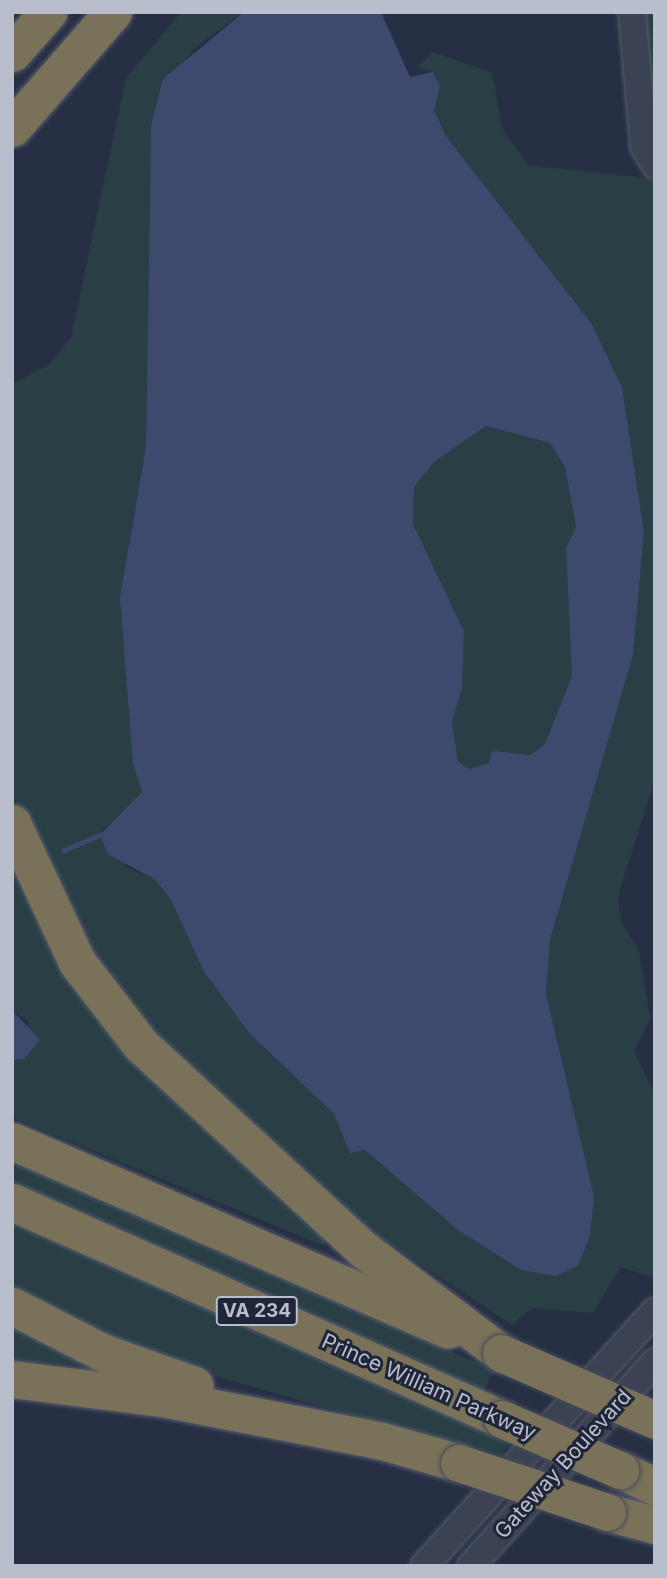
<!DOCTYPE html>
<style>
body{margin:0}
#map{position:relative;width:667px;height:1578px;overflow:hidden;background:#272f44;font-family:Inter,sans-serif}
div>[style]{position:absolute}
.green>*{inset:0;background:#293e45;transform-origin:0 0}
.water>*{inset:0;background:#3d4a6d}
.stream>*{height:5px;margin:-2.5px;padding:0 2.5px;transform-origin:2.5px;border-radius:2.5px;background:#3d4a6d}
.roads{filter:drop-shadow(0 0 2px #575d6e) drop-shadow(0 0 2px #575d6e)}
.minor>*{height:26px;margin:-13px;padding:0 13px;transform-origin:13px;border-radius:13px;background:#3b4254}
.highway>*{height:37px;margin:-18.5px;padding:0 18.5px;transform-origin:18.5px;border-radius:18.5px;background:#7a7258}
.bridges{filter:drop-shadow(0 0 2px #434a5b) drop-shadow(0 0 2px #434a5b)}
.highway-bridge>*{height:37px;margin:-18.5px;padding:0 18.5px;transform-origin:18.5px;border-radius:18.5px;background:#7a7258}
span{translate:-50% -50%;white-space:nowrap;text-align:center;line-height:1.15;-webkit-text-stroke:6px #202639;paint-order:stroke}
.shield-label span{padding:2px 5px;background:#202639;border:2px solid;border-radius:5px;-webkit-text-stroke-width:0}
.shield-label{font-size:19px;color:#b9becd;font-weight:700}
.street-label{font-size:21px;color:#b9becd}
.frame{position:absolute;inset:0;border:14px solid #b9becd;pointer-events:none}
</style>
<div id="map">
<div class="green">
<div style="clip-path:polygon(181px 12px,244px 12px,192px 50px,151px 125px,146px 446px,129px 541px,133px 765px,142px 792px,124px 816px,102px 829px,127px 868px,154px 879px,170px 898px,204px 972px,250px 1034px,334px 1114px,350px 1152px,365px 1150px,391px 1170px,562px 1065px,546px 994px,550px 940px,633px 655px,644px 533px,591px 323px,446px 136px,434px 110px,433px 72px,417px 67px,433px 52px,492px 73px,503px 130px,528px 165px,655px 179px,655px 779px,618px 896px,621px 921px,639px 951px,650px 1019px,634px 1051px,655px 1096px,655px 1278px,621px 1267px,593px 1313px,532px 1308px,512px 1325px,352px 1219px,196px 1084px,94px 966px,25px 833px,12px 791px,12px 384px,50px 364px,71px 337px,126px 78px)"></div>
<div style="clip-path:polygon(632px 12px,655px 12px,655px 163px)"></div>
<div style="clip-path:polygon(486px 426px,550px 443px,565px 467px,576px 527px,566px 549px,572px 676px,545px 744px,531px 755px,469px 769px,458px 761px,452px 720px,462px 689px,464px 631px,413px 524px,414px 487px,434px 462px)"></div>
<div style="clip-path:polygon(12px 871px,55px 955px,325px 1240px,324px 1246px,12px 1117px,12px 1060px,24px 1059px,28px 1021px,12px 1010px)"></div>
<div style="left:12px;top:1156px;width:527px;height:27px;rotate:24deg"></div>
<div style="clip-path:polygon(12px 1219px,513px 1439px,499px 1457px,162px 1361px,12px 1291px)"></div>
<div style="clip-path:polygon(12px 1321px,88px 1365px,12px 1361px)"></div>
</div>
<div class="water">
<div style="clip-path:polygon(evenodd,244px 12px,381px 12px,410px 77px,433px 72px,440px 86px,434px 110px,446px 136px,591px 323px,622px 387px,644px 533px,633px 655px,550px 940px,546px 994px,594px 1197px,590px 1235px,578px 1266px,556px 1276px,521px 1270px,458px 1230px,365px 1150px,350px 1153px,334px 1114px,250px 1034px,204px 972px,170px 898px,154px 879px,108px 854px,100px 835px,142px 792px,133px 765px,120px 597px,146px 446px,151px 125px,163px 79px,244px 12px,486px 426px,550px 443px,565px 467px,576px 527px,566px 548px,572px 676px,545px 744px,531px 755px,492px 751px,489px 763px,469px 769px,458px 761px,452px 721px,462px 689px,464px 631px,413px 524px,414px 487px,434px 462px,486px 426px)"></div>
<div style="clip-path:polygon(12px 1010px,40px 1040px,24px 1059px,12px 1060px)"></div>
</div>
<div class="stream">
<div style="left:64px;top:850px;width:39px;rotate:-23deg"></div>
</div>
<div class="roads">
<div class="minor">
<div style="left:632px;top:12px;width:135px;rotate:84.9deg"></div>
<div style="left:644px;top:146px;width:22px;rotate:60deg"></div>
<div style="left:424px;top:1566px;width:344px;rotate:-47.8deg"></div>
<div style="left:471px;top:1566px;width:275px;rotate:-48deg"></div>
</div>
<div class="highway">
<div style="left:12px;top:53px;width:55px;rotate:-48.7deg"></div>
<div style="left:12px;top:128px;width:154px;rotate:-49deg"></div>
<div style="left:12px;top:823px;width:153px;rotate:64.9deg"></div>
<div style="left:77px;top:962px;width:105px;rotate:52.4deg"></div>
<div style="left:141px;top:1045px;width:301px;rotate:42.6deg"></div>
<div style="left:363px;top:1249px;width:173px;rotate:37deg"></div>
<div style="left:12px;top:1141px;width:475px;rotate:23.4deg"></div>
<div style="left:12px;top:1202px;width:536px;rotate:23.89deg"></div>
<div style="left:12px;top:1306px;width:103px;rotate:27.1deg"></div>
<div style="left:104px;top:1353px;width:96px;rotate:19.6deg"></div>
<div style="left:12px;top:1379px;width:152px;rotate:7.2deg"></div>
<div style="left:163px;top:1398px;width:223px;rotate:11.1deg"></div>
<div style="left:382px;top:1441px;width:80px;rotate:15.9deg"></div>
<div style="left:620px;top:1470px;width:38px;rotate:25deg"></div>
<div style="left:607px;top:1512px;width:50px;rotate:15.2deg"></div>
</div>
</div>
<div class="bridges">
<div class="highway-bridge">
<div style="left:501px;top:1353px;width:168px;rotate:23.5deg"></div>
<div style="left:502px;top:1419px;width:129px;rotate:23.4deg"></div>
<div style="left:459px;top:1463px;width:156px;rotate:18.3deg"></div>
</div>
</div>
<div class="shield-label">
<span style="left:257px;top:1311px">VA 234</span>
</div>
<div class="street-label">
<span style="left:429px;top:1387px;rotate:24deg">Prince William Parkway</span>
<span style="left:563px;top:1464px;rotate:-48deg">Gateway Boulevard</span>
</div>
<div class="frame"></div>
</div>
